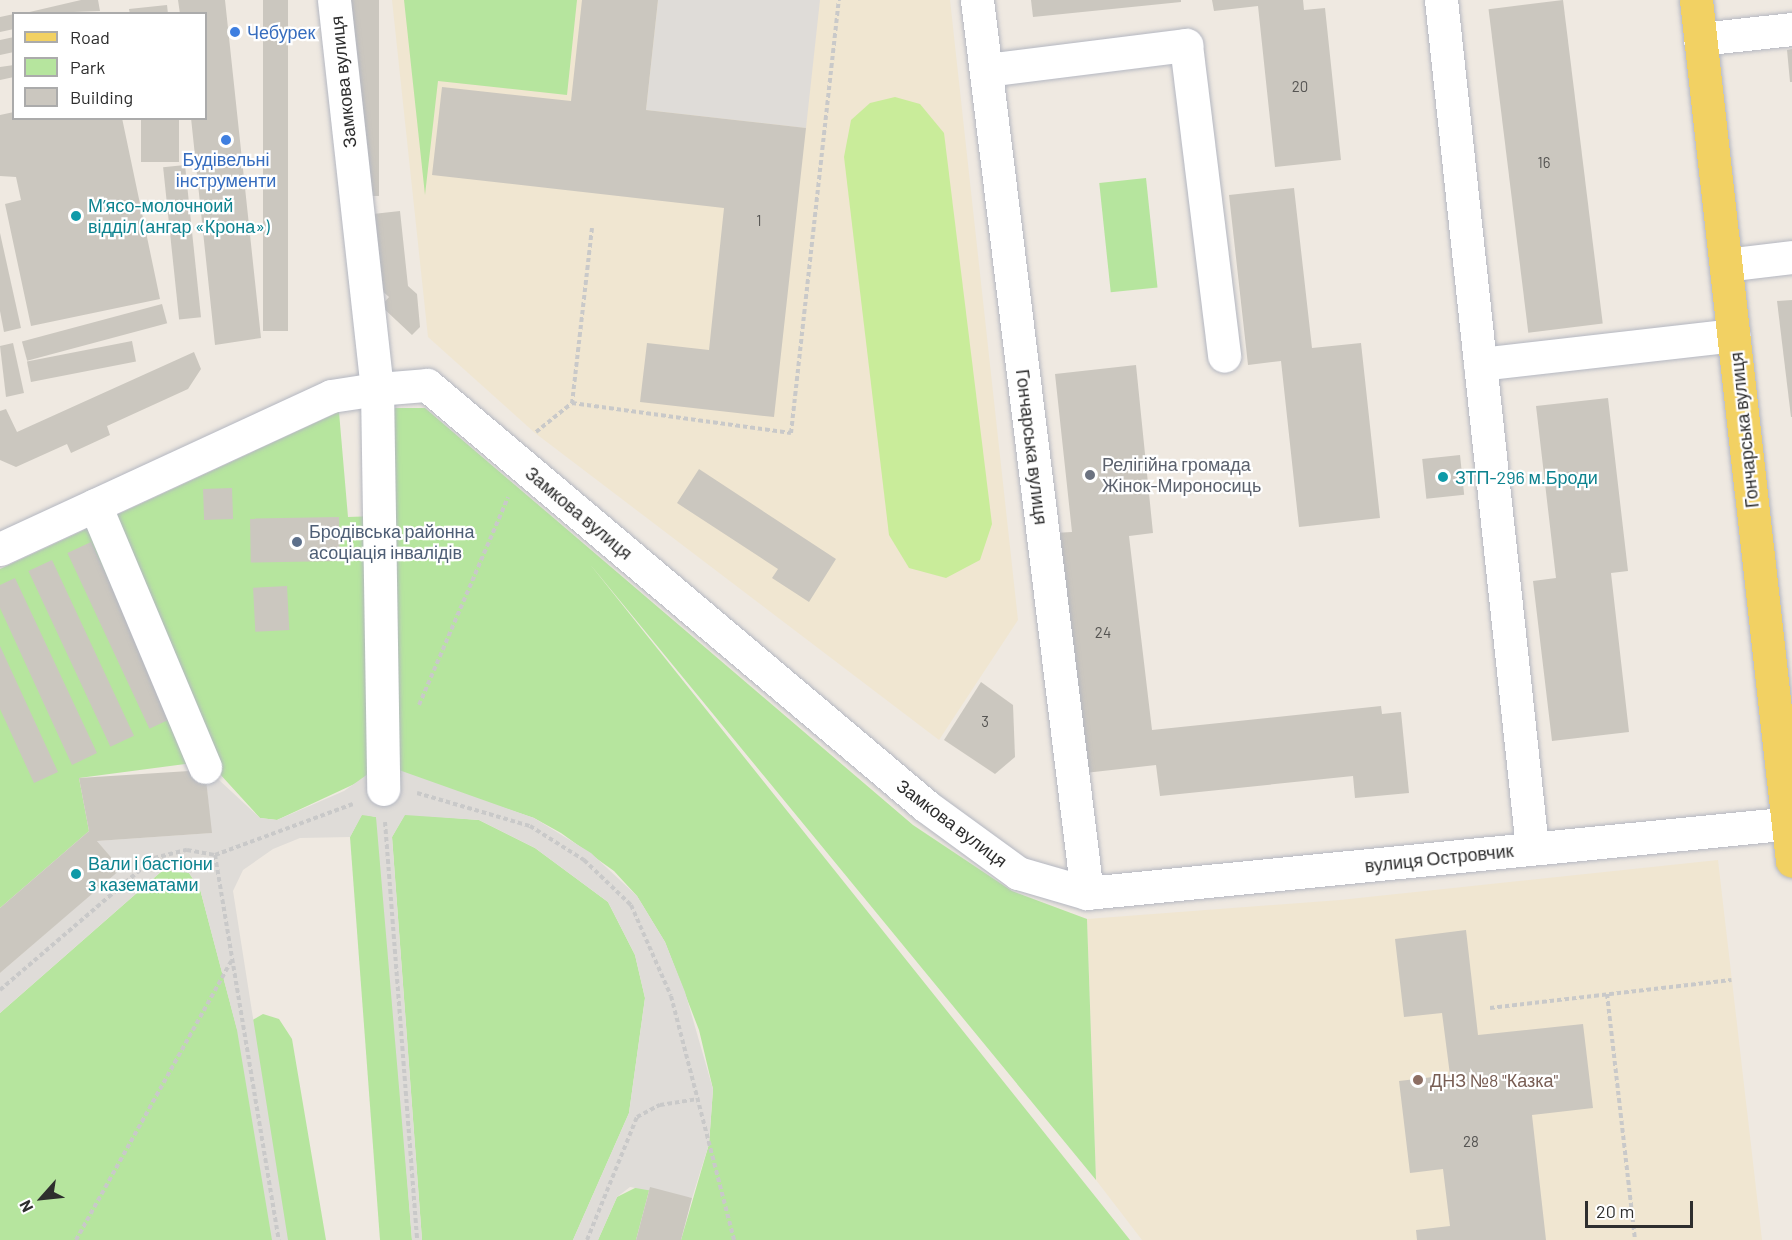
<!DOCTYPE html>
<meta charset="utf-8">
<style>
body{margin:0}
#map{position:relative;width:1792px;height:1240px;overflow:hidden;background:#efe9e1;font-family:Barlow,sans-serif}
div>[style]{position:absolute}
.education>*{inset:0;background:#f0e6d1}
.green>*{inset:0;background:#b6e59e;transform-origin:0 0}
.pitch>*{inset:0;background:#c9ec9a}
.plaza>*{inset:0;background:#dfdcd8}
.building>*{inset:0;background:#cbc7bf;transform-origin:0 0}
.path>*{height:4px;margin-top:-2px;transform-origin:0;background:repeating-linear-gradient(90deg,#c9c9c9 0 4.5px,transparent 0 7.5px)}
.roads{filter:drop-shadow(0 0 2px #b4b7c1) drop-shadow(0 0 2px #b4b7c1)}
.minor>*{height:33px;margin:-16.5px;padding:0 16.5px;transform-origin:16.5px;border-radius:16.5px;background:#fff}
.major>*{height:33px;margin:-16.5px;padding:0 16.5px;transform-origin:16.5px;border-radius:16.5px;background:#f2d163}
.dots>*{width:16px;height:16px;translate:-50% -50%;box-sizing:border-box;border:3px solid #fff;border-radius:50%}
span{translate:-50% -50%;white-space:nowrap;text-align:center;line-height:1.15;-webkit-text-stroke:4.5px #fff;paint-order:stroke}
.number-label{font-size:15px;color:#555452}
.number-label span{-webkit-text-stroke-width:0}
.shop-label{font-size:18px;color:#366cbe}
.left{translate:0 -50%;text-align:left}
.street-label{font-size:18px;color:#2e2e2e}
.culture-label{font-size:18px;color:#0d838f}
.worship-label{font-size:18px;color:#5b616d}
.service-label{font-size:18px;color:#4e5e75}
.education-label{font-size:18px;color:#785e54}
.legend{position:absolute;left:12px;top:12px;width:195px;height:108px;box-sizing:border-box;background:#fff;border:2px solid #ababab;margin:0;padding:8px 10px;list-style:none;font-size:18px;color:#2e2e2e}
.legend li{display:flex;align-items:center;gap:12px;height:30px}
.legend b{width:30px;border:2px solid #ababab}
.north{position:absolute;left:12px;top:1168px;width:60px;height:60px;-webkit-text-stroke:4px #fff;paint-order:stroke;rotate:243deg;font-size:16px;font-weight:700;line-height:24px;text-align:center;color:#2e2e2e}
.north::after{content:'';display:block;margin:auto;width:21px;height:27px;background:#2e2e2e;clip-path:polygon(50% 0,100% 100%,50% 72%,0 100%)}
.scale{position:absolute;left:1585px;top:1201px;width:108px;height:27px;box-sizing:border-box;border:3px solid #2e2e2e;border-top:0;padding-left:8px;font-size:18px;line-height:21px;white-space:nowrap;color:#2e2e2e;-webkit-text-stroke:4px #fff;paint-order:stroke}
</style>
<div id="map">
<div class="education">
<div style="clip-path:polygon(392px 0,950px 0,1018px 620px,939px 740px,535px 433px,428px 337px)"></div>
<div style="clip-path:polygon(1718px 860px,1762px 1240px,1142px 1240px,1096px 1180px,1087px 919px,1340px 900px)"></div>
</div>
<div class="green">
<div style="clip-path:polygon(404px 0,577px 0,567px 95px,438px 81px,425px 195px)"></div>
<div style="left:1146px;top:178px;width:110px;height:47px;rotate:84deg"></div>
<div style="clip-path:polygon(394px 408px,425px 408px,913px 825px,1012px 891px,1087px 919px,1096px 1180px,589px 563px,1130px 1240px,681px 1240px,709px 1144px,713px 1089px,699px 1030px,665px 942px,637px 896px,614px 871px,561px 833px,534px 818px,396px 772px,363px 780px,277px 820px,260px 818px,208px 761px,79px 778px,89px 831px,0 908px,0 569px,339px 412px,348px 517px,377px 516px)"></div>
<div style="clip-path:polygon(362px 814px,376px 817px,380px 827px,412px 1240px,380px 1240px,350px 837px)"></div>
<div style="clip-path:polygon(405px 814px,479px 820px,535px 848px,608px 902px,635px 955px,645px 998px,629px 1113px,573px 1240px,422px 1240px,392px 837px)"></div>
<div style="clip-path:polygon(172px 868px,189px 873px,200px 889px,237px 1029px,263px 1014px,279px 1019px,292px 1039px,326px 1240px,0 1240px,0 1013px,163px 870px)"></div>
<div style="clip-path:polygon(641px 1185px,650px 1187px,636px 1240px,598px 1240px,617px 1197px)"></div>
</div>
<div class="pitch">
<div style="clip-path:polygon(895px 97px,920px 104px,944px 133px,992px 524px,980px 560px,946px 578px,909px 568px,889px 535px,844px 157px,851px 120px,870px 103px)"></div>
</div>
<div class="plaza">
<div style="clip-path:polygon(658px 0,820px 0,806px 128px,646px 110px)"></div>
<div style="clip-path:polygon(382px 764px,534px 818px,591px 853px,637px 896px,665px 942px,685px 992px,713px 1089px,709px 1144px,692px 1198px,630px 1187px,617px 1197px,598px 1240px,573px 1240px,629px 1113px,645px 998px,635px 955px,608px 902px,535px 848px,479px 820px,405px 815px,392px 837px,422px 1240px,412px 1240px,376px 817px,362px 815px,350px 837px,300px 838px,273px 849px,243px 870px,233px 891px,288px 1240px,272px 1240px,237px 1030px,200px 889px,189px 873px,163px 870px,0 1013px,0 973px,120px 869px,97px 841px,211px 833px,205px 767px,260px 818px,277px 820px,344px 791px)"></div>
</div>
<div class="building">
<div style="clip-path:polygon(81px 0,98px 0,100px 11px,21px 14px)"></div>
<div style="clip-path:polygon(178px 0,225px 0,261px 338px,215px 345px,191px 118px,206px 118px,206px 14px,180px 14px)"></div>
<div style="left:263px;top:0;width:25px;height:331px"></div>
<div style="left:342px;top:0;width:37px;height:196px"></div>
<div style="clip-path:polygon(582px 0,658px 0,646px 110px,806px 128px,774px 417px,640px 402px,647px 343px,709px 350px,724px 208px,432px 175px,442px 87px,571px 101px)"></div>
<div style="clip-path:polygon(1031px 0,1181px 0,1181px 2px,1033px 17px)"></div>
<div style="clip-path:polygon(1212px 0,1303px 0,1304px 10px,1325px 8px,1341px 160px,1275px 167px,1258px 6px,1214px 11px)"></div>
<div style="left:1563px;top:0;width:326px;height:75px;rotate:83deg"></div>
<div style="clip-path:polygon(167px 5px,168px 14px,130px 14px,129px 9px)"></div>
<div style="clip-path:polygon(14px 14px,14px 29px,0 32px,0 17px)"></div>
<div style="clip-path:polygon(14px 37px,14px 52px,0 55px,0 40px)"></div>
<div style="clip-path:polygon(1792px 49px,1792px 82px,1790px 82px,1787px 50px)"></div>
<div style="clip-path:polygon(14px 65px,14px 77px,0 80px,0 67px)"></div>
<div style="clip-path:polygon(14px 112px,14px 118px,122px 118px,160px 299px,31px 326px,5px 204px,21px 200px,16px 177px,0 176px,0 115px)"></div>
<div style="left:141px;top:118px;width:38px;height:44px"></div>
<div style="left:185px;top:165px;width:153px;height:22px;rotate:84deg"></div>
<div style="clip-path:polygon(1294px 188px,1312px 348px,1361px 343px,1380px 518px,1299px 527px,1281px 361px,1248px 365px,1229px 195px)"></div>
<div style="clip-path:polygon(400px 211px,408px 286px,417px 294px,420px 327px,412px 335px,381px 306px,389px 297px,371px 281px,364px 215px)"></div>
<div style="clip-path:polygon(0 233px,21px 328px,4px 332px,0 311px)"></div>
<div style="clip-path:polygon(1792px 300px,1792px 417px,1791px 417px,1777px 301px)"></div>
<div style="left:162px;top:304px;width:20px;height:145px;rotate:75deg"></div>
<div style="left:132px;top:341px;width:21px;height:107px;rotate:79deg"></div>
<div style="clip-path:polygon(13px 343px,24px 393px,6px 397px,0 346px)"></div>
<div style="clip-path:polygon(194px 352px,201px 369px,188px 389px,107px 426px,110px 435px,71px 453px,67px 444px,16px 467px,0 460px,0 411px,6px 409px,17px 432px)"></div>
<div style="clip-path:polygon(1136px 365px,1153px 533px,1129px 536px,1152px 730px,1381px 706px,1382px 714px,1401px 712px,1409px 793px,1355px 798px,1353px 776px,1160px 796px,1156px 765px,1076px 774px,1054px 533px,1072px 532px,1055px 374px)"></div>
<div style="clip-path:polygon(1608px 398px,1628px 571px,1611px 573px,1629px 732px,1552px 741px,1533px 581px,1556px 578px,1536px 406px)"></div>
<div style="left:1460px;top:455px;width:40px;height:38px;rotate:84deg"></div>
<div style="clip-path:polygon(699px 469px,836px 559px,809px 602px,772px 578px,778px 569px,677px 503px)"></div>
<div style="left:232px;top:488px;width:31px;height:29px;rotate:88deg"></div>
<div style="left:339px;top:517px;width:44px;height:89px;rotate:89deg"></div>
<div style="left:91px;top:542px;width:194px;height:26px;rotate:65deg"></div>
<div style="left:52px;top:560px;width:194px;height:26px;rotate:65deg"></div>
<div style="clip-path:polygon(15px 578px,97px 753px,72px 765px,0 608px,0 585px)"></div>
<div style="left:287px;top:586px;width:44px;height:34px;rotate:87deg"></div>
<div style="clip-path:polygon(0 646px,58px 772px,34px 783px,0 709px)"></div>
<div style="clip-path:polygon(981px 682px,1013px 705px,1015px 757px,995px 774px,944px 740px)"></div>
<div style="clip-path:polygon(205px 770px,212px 833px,97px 841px,121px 869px,0 973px,0 908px,89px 831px,79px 778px)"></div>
<div style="clip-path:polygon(1466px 930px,1478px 1035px,1583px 1024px,1593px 1108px,1532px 1115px,1546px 1240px,1417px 1240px,1416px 1230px,1450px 1226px,1443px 1169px,1410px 1173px,1399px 1081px,1450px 1075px,1442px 1013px,1404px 1017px,1395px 939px)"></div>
<div style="clip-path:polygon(650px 1187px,692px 1198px,681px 1240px,636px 1240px)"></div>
</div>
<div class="path">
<div style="left:592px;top:228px;width:176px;rotate:96.5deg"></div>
<div style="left:572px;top:403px;width:221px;rotate:7.8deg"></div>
<div style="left:791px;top:433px;width:436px;rotate:-83.7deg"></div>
<div style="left:536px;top:432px;width:46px;rotate:-38.9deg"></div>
<div style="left:419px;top:705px;width:226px;rotate:-66.8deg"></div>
<div style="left:417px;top:793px;width:118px;rotate:16.3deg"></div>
<div style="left:530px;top:826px;width:64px;rotate:32.2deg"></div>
<div style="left:584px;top:860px;width:65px;rotate:43.8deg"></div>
<div style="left:631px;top:905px;width:99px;rotate:66.3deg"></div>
<div style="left:671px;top:996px;width:252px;rotate:75.5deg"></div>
<div style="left:385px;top:822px;width:419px;rotate:85.6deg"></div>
<div style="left:215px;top:855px;width:390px;rotate:80.6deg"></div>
<div style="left:0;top:990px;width:203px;rotate:-40.6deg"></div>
<div style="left:154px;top:858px;width:34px;rotate:-14deg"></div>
<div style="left:187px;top:850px;width:28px;rotate:10deg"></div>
<div style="left:215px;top:855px;width:147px;rotate:-20.3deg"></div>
<div style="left:1607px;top:994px;width:248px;rotate:83.5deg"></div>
<div style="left:1490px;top:1008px;width:243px;rotate:-6.6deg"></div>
<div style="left:76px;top:1240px;width:319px;rotate:-60.9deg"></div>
<div style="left:587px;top:1240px;width:133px;rotate:-67.9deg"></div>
<div style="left:637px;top:1117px;width:26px;rotate:-28deg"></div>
<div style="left:660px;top:1105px;width:36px;rotate:-9deg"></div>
</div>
<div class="roads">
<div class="minor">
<div style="left:334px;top:0;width:391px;rotate:83.7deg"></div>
<div style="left:377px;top:389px;width:50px;rotate:-4.6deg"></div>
<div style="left:427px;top:385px;width:653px;rotate:40.15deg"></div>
<div style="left:926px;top:806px;width:114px;rotate:36.1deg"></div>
<div style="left:1018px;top:873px;width:72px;rotate:16.2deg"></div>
<div style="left:1087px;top:893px;width:708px;rotate:-5.67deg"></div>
<div style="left:977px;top:0;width:900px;rotate:82.98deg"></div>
<div style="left:1441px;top:0;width:853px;rotate:83.87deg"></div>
<div style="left:1700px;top:39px;width:93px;rotate:-6.2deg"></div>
<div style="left:986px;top:70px;width:202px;rotate:-7.1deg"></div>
<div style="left:1186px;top:45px;width:313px;rotate:83deg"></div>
<div style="left:1726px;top:265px;width:66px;rotate:-6.9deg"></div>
<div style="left:1480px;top:364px;width:255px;rotate:-6.5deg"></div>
<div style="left:95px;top:505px;width:284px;rotate:67.2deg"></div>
<div style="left:0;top:549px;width:365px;rotate:-24.8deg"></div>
<div style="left:331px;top:396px;width:47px;rotate:-8.7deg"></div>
<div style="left:377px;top:389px;width:400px;rotate:89.1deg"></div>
</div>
<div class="major">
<div style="left:1696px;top:0;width:866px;rotate:83.64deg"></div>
</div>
</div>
<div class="dots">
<div style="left:235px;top:32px;background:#3f7fe0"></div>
<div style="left:226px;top:140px;background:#3f7fe0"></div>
<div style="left:76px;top:216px;background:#0f9aa8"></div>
<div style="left:1090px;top:475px;background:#6b7280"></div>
<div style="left:1443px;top:477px;background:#0f9aa8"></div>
<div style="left:297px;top:542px;background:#5c6f8a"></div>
<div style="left:76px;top:874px;background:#0f9aa8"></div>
<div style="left:1418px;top:1080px;background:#8d6e63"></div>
</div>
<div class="number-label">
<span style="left:1300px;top:87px">20</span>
<span style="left:1544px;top:163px">16</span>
<span style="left:759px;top:221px">1</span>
<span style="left:1103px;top:633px">24</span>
<span style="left:985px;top:722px">3</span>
<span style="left:1471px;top:1142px">28</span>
</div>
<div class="shop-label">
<span class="left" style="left:247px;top:32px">Чебурек</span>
<span style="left:226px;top:170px">Будівельні<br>інструменти</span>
</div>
<div class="street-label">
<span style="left:343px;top:82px;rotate:-96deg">Замкова вулиця</span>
<span style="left:1744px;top:430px;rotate:-96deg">Гончарська вулиця</span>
<span style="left:1032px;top:447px;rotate:83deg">Гончарська вулиця</span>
<span style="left:579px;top:513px;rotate:40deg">Замкова вулиця</span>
<span style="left:952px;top:823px;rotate:37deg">Замкова вулиця</span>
<span style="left:1439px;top:858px;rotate:-6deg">вулиця Островчик</span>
</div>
<div class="culture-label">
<span class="left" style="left:88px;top:216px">М’ясо-молочноий<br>відділ (ангар «Крона»)</span>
<span class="left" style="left:1455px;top:477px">ЗТП-296 м.Броди</span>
<span class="left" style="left:88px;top:874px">Вали і бастіони<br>з казематами</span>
</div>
<div class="worship-label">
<span class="left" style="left:1102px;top:475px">Релігійна громада<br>Жінок-Мироносиць</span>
</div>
<div class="service-label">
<span class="left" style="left:309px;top:542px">Бродівська районна<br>асоціація інвалідів</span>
</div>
<div class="education-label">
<span class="left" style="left:1430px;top:1080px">ДНЗ №8 "Казка"</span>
</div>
<ul class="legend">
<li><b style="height:8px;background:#f2d163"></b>Road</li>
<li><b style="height:16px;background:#b6e59e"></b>Park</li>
<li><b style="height:16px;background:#cbc7bf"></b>Building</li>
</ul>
<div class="north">N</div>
<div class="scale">20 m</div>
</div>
